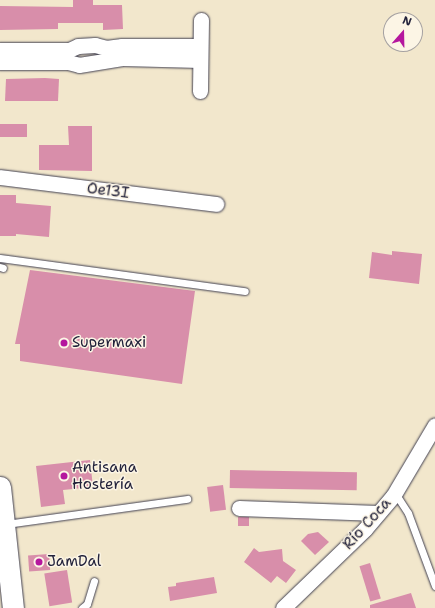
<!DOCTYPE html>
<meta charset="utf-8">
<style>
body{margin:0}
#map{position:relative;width:435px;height:608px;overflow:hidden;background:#f2e7cc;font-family:"Shantell Sans",sans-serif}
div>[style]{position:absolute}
.building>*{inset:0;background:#d88eaa;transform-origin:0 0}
.roads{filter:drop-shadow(0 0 1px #414051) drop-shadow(0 0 1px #414051)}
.service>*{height:7px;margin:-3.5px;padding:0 3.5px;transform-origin:3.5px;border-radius:3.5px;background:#fff}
.minor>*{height:15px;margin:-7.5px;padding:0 7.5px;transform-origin:7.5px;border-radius:7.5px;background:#fff}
.secondary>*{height:21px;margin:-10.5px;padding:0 10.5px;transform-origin:10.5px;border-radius:10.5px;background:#fff}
.dots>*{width:11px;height:11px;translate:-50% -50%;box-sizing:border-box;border:2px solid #fcf5e5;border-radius:50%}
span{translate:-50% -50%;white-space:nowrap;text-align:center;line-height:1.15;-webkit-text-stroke:3px #fcf5e5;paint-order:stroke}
.street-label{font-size:15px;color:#22223b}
.poi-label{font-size:15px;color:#22223b}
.left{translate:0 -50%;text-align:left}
.north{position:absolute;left:383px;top:12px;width:40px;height:40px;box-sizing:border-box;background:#fcf5e5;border:1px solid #a5a1a1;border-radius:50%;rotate:20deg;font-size:11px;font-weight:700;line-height:16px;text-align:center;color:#22223b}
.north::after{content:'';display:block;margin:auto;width:14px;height:18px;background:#b5179e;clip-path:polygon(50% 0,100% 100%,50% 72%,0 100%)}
</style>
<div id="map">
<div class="building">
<div style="clip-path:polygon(73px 0,93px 0,93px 5px,122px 5px,123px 29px,103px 30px,103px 23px,58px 23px,58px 29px,0 30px,0 6px,73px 7px)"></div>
<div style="clip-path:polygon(45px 78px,59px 79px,58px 101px,5px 101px,6px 79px)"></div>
<div style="left:0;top:124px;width:27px;height:13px"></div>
<div style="clip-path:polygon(68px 126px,92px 126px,92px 171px,39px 170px,39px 145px,69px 145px)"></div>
<div style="clip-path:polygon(0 195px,16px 195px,16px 203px,51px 206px,49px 237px,16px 234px,16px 236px,0 236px)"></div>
<div style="clip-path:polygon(392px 251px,422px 254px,419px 284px,369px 278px,372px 252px,392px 255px)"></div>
<div style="clip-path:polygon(30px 270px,195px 291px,182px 384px,20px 361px,20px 344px,15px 344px)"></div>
<div style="clip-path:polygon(90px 460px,93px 487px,63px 490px,65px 504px,41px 507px,36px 466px)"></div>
<div style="left:230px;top:470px;width:127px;height:18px;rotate:1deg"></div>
<div style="left:223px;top:485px;width:25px;height:16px;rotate:83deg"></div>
<div style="left:238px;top:517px;width:11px;height:9px"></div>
<div style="clip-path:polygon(318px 532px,329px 542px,315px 555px,301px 541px,308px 534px)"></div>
<div style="clip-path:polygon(254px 548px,259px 552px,282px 549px,283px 561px,296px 570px,286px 583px,277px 576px,271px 583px,244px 562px)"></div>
<div style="left:49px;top:554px;width:16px;height:21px;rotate:86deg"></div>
<div style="left:370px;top:563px;width:37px;height:11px;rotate:73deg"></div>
<div style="left:67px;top:570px;width:33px;height:23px;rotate:81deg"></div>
<div style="clip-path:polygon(214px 577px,217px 593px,170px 601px,168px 587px,176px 586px,176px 583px)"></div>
<div style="clip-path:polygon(411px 593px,416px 608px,370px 608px,370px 605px)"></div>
</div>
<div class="roads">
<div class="service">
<div style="left:0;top:258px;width:247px;rotate:7.7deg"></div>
<div style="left:0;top:267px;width:3px;rotate:18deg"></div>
<div style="left:395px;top:493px;width:24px;rotate:57deg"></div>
<div style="left:408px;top:513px;width:78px;rotate:69.7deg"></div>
<div style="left:6px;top:524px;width:183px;rotate:-7.9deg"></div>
<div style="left:82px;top:608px;width:6px;rotate:-39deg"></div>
<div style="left:87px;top:604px;width:24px;rotate:-73deg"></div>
</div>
<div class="minor">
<div style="left:0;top:50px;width:69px"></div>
<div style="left:69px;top:50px;width:10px;rotate:-24deg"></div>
<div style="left:78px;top:46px;width:17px;rotate:-3deg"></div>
<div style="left:95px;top:45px;width:11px;rotate:15deg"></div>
<div style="left:106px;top:48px;width:16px;rotate:-7deg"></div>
<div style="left:122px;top:46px;width:78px"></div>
<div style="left:0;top:62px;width:68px"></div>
<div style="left:68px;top:62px;width:11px;rotate:15deg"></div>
<div style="left:79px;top:65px;width:45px;rotate:-9deg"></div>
<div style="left:123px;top:58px;width:77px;rotate:1.5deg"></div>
<div style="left:200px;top:91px;width:71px;rotate:-89.2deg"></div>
<div style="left:0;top:177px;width:218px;rotate:7.1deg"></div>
<div style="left:239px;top:508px;width:139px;rotate:2.1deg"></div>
<div style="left:283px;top:608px;width:114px;rotate:-43.9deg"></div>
<div style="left:365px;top:529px;width:43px;rotate:-49.7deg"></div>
<div style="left:393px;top:496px;width:82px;rotate:-59.4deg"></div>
</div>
<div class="secondary">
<div style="left:0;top:487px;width:122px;rotate:83.9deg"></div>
</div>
</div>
<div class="dots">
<div style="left:64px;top:343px;background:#b5179e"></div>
<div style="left:64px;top:476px;background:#b5179e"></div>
<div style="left:39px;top:562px;background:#b5179e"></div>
</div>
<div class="street-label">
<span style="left:108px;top:191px;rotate:7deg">Oe13I</span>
<span style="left:367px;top:524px;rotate:-48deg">Río Coca</span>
</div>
<div class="poi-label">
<span class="left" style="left:72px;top:343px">Supermaxi</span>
<span class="left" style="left:72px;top:476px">Antisana<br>Hostería</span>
<span class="left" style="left:47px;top:562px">JamDal</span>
</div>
<div class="north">N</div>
</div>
